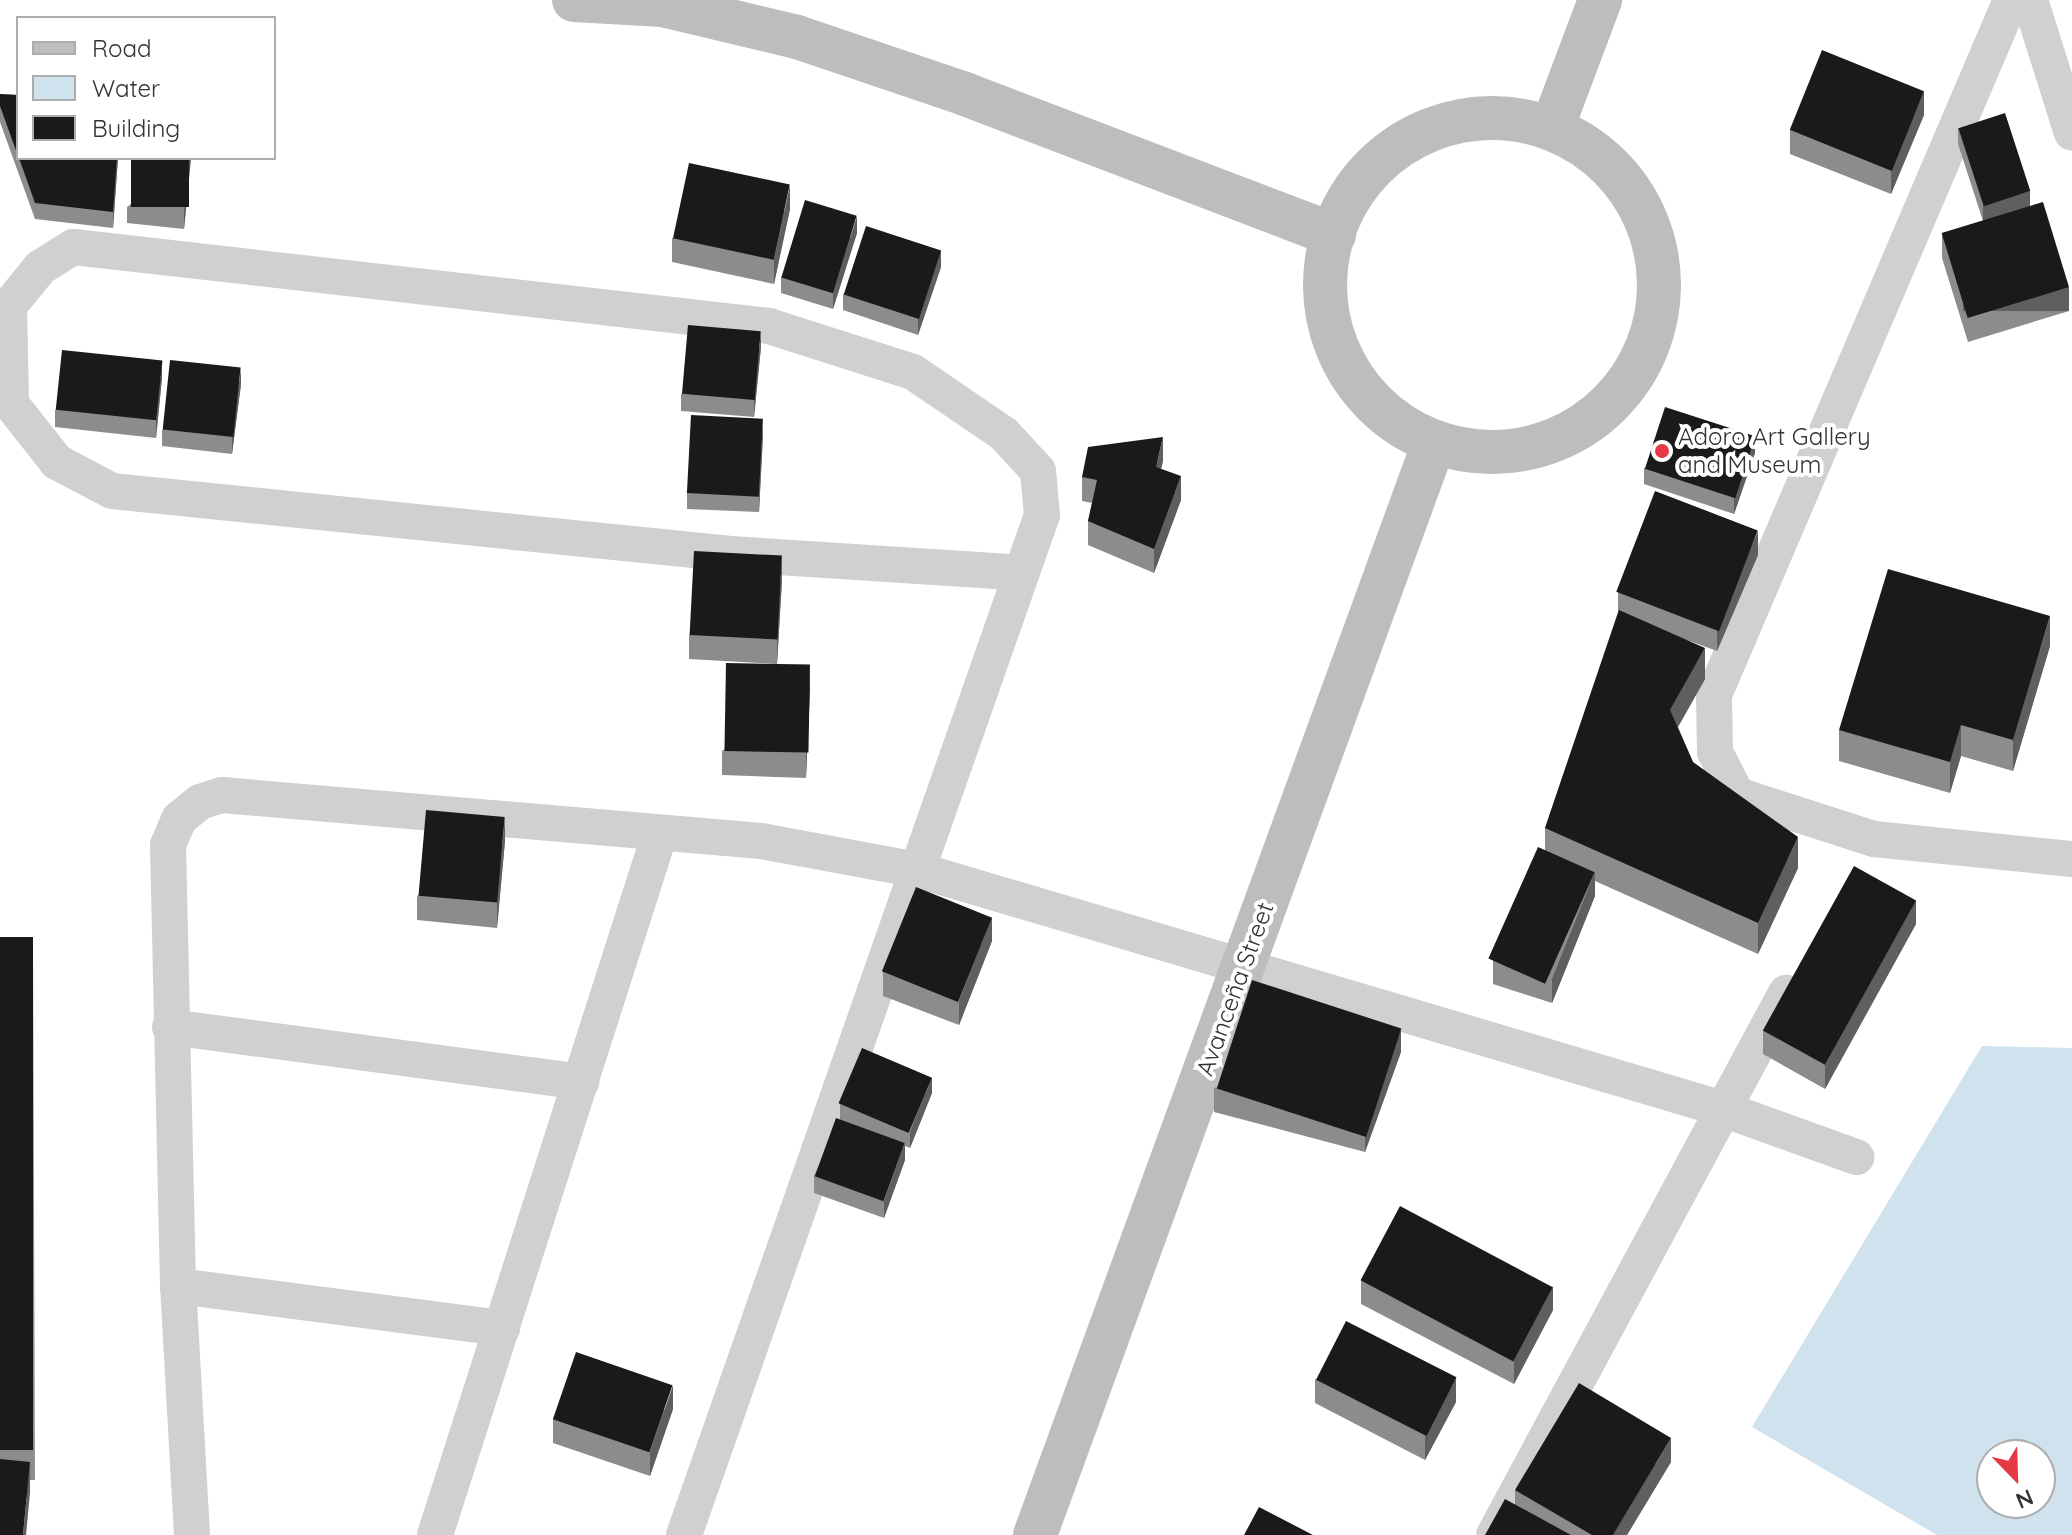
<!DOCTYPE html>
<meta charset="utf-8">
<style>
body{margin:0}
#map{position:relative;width:2072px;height:1535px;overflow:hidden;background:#fff;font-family:Quicksand,sans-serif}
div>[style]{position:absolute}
.water>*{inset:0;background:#cfe2ee}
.street>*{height:36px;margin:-18px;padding:0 18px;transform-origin:18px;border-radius:18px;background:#d0d0d0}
.secondary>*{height:44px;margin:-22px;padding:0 22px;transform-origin:22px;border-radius:22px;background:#bdbdbd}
.secondary>.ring{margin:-22px;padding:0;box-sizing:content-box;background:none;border:44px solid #bdbdbd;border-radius:50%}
.wall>*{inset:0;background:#8c8c8c}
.shaded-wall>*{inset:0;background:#5f5f5f;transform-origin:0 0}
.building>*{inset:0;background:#1a1a1a;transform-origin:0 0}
.dots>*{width:22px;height:22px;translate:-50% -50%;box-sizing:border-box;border:4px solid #fff;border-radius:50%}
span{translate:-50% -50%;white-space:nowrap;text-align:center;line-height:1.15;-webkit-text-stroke:8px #fff;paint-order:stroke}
.poi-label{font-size:24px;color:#333}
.left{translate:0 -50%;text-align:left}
.street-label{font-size:24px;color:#333}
.legend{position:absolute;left:16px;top:16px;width:260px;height:144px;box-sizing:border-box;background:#fff;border:2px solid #adadad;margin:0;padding:10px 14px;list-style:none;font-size:24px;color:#333}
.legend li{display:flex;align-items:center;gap:16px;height:40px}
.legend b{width:40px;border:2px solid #adadad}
.north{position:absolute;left:1976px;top:1439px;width:80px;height:80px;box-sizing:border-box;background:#fff;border:2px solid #adadad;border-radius:50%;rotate:157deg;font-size:22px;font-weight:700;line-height:32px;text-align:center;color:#333}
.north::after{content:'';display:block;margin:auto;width:28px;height:36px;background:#e63946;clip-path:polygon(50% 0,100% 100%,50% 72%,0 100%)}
</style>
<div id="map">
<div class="water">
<div style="clip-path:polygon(evenodd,1982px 1046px,2072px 1048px,2072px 1535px,1937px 1535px,1752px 1427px,1982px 1046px,1992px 1455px,2040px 1455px,2040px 1503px,1992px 1503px,1992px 1455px)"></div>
</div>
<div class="street">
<div style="left:2011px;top:0;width:756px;rotate:113.14deg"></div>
<div style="left:1714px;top:695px;width:57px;rotate:89deg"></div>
<div style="left:1715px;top:752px;width:48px;rotate:62.9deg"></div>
<div style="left:1737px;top:795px;width:144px;rotate:17.8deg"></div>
<div style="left:1874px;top:839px;width:199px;rotate:5.8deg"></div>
<div style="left:2030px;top:0;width:139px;rotate:72.5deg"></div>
<div style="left:170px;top:1027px;width:415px;rotate:7.6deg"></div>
<div style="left:178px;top:1286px;width:327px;rotate:7.4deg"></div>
<div style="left:192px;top:1535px;width:249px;rotate:-93.2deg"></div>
<div style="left:178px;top:1286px;width:441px;rotate:-91.3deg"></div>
<div style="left:168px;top:845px;width:28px;rotate:-67deg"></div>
<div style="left:179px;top:819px;width:27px;rotate:-39deg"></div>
<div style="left:200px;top:802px;width:23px;rotate:-18deg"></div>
<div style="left:222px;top:795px;width:541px;rotate:4.88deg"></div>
<div style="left:761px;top:841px;width:160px;rotate:10.5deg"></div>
<div style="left:918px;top:870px;width:837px;rotate:16.53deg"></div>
<div style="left:1720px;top:1108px;width:145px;rotate:19.8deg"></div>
<div style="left:435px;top:1535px;width:737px;rotate:-72.23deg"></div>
<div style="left:684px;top:1535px;width:1081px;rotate:-70.66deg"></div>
<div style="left:1042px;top:515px;width:44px;rotate:-95.2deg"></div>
<div style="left:1038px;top:471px;width:50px;rotate:-132.6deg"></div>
<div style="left:1004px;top:434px;width:110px;rotate:-145.7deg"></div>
<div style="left:913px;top:372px;width:151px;rotate:-162.3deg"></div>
<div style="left:769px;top:326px;width:700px;rotate:-173.52deg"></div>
<div style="left:73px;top:247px;width:39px;rotate:148deg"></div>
<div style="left:40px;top:268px;width:49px;rotate:129.2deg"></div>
<div style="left:9px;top:306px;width:98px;rotate:88.8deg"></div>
<div style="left:11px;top:404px;width:74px;rotate:51.6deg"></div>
<div style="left:57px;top:462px;width:62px;rotate:27.8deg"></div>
<div style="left:112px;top:491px;width:622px;rotate:5.81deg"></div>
<div style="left:731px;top:554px;width:291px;rotate:3.7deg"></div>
<div style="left:1494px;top:1535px;width:616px;rotate:-61.69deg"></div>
</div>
<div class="secondary">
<div style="left:574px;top:0;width:89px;rotate:3.2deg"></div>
<div style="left:663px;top:5px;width:138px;rotate:13.4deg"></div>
<div style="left:797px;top:37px;width:177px;rotate:18.7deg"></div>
<div style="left:965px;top:94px;width:395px;rotate:20.9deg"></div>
<div class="ring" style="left:1325px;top:118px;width:290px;height:290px"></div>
<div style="left:1552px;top:128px;width:137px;rotate:-69.4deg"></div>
<div style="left:1035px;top:1535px;width:1163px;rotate:-69.93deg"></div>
</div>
<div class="wall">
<div style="clip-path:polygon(0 94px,18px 95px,18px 158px,118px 158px,113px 228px,35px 219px,0 122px)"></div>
<div style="clip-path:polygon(1924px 115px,1891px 194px,1790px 154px,1790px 130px)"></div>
<div style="clip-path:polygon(1958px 128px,2030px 206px,2069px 311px,1968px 342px,1942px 258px,1942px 234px,1983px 221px,1958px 144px)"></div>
<div style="clip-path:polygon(191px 158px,184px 229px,127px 223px,127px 207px)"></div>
<div style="clip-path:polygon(790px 209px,774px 284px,672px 262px,672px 238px)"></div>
<div style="clip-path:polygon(857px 233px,833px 309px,781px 293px,781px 277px)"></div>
<div style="clip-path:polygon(941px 267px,918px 335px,843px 310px,843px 294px)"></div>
<div style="clip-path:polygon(761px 347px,754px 417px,681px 411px,681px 394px)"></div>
<div style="clip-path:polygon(162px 378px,156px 438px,55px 427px,55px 410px)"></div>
<div style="clip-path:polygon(241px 384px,232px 454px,162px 446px,162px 430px)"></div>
<div style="clip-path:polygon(763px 435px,759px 512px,687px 509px,687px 493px)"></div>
<div style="clip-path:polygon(1755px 453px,1734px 514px,1644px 484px,1644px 468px)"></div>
<div style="clip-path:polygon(1163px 461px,1161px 469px,1181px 500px,1154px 573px,1088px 545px,1088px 521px,1092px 503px,1082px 501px,1082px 477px)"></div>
<div style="clip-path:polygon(1758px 555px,1717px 651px,1687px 640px,1705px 679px,1678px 727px,1693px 762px,1798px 868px,1758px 954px,1595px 881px,1595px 896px,1552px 1003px,1493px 984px,1493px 960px,1545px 850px,1545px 828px,1618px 612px,1618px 592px)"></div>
<div style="clip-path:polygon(782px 580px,777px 664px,689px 659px,689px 635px)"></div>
<div style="clip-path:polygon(2050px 646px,2013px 771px,1961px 756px,1950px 793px,1839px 761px,1839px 730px)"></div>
<div style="clip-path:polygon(810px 689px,806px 778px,722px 775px,722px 751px)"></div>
<div style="clip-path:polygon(505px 841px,497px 928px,417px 920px,417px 896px)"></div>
<div style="clip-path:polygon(1916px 924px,1825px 1089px,1763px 1054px,1763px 1030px)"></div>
<div style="clip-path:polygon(0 937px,33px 937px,35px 1480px,30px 1480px,30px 1493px,0 1535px)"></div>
<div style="clip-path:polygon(992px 941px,959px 1025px,883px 996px,883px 972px)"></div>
<div style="clip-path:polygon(1401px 1052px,1365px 1152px,1214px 1112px,1214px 1088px)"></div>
<div style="clip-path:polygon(932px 1093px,910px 1148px,905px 1146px,905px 1160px,884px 1218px,814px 1193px,814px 1176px,840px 1119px,840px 1104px)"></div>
<div style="clip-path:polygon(1361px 1280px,1553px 1310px,1514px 1384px,1361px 1304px)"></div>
<div style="clip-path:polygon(1315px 1379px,1456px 1402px,1425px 1460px,1315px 1403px)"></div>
<div style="clip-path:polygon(673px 1409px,650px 1476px,553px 1443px,553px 1419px)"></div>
<div style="clip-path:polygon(1671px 1462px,1627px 1535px,1485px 1535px,1515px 1504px,1515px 1490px)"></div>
</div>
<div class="shaded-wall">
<div style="clip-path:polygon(1924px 91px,1924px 115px,1891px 194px,1891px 170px)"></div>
<div style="clip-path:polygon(117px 158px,118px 158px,113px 228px,113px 212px)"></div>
<div style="clip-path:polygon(189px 158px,191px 158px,184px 229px,184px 212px)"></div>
<div style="clip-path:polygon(790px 185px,790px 209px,774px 284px,774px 260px)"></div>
<div style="clip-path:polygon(2030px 191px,2030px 207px,1983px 222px,1983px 206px)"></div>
<div style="clip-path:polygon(857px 216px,857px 233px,833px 309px,833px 293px)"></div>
<div style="clip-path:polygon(941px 250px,941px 267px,918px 335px,918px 319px)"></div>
<div style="left:2069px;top:287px;width:24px;height:106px;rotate:90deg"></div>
<div style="clip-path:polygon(761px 331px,761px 347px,754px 417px,754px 401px)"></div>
<div style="clip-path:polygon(162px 361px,162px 378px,156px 438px,156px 422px)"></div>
<div style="clip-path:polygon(241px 368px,241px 384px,232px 454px,232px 438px)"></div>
<div style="clip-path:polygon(763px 419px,763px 435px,759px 512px,759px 496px)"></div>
<div style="clip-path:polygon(1163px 437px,1163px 461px,1156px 491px,1156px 467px)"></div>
<div style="clip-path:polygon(1755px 437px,1755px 453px,1734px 514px,1734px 498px)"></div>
<div style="clip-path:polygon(1181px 476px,1181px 500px,1154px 573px,1154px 549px)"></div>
<div style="clip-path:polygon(1758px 531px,1758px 555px,1717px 651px,1717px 627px)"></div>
<div style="clip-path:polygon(782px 556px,782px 580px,777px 664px,777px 640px)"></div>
<div style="clip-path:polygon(2050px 616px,2050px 646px,2013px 771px,2013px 740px)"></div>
<div style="clip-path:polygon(1705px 648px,1705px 679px,1670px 741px,1670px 710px)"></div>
<div style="clip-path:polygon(810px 665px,810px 689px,806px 778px,806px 754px)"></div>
<div style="clip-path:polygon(1961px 725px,1961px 756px,1950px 793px,1950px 762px)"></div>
<div style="clip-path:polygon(505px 817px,505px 841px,497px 928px,497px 904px)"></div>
<div style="clip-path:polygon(1798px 837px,1798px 868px,1758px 954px,1758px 923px)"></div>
<div style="clip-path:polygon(1595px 872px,1595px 896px,1552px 1003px,1552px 979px)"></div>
<div style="clip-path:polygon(1916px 900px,1916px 924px,1825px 1089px,1825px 1065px)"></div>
<div style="clip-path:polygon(992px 917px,992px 941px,959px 1025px,959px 1001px)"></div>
<div style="clip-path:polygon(1401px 1029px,1401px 1052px,1365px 1152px,1365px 1128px)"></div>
<div style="clip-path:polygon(932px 1077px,932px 1093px,910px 1148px,910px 1132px)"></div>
<div style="clip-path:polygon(905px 1143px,905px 1160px,884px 1218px,884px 1201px)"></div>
<div style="clip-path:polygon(1553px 1286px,1553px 1310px,1514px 1384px,1514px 1360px)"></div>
<div style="clip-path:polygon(1456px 1378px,1456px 1402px,1425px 1460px,1425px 1436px)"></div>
<div style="clip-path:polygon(673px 1385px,673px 1409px,650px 1476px,650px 1452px)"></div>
<div style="clip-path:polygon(1671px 1438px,1671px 1462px,1627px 1535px,1613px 1535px)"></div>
<div style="clip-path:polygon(30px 1462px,30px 1493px,26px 1535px,23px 1535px)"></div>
</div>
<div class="building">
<div style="left:1822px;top:50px;width:110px;height:86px;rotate:22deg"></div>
<div style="clip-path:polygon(0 94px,18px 95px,18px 156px,0 106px)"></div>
<div style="left:2005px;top:113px;width:82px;height:49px;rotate:72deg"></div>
<div style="clip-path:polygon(19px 158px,117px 158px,113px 212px,35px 203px)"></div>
<div style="left:131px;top:158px;width:58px;height:49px"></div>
<div style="left:689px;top:163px;width:103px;height:77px;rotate:12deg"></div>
<div style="left:805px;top:200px;width:54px;height:81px;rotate:17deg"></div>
<div style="left:2043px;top:202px;width:89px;height:106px;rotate:73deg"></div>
<div style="left:866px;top:226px;width:79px;height:72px;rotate:18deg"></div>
<div style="left:688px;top:325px;width:73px;height:69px;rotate:5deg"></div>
<div style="left:62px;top:350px;width:101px;height:60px;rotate:6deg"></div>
<div style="left:170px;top:360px;width:71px;height:70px;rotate:6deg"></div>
<div style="left:1665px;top:407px;width:95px;height:65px;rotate:18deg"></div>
<div style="left:691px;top:415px;width:72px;height:78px;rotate:3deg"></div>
<div style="clip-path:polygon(1163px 437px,1156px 467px,1181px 476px,1154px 549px,1088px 521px,1097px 480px,1082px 477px,1088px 447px)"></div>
<div style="left:1655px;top:491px;width:110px;height:108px;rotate:21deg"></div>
<div style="left:694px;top:551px;width:88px;height:84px;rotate:3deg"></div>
<div style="clip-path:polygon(1888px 569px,2050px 616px,2013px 740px,1961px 725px,1950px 762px,1839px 730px)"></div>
<div style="clip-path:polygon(1619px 610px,1705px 648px,1670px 710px,1693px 762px,1798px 837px,1758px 923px,1545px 828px)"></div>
<div style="left:726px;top:663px;width:84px;height:88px;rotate:1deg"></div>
<div style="left:426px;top:810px;width:79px;height:86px;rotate:5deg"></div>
<div style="left:1538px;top:847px;width:62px;height:122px;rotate:24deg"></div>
<div style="left:1854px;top:866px;width:71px;height:188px;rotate:29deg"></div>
<div style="left:916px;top:887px;width:82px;height:91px;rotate:22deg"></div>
<div style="left:0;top:937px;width:33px;height:513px"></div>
<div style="left:1252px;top:980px;width:157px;height:114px;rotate:18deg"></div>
<div style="left:862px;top:1048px;width:76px;height:60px;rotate:23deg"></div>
<div style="left:836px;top:1118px;width:73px;height:62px;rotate:20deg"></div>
<div style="left:1400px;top:1206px;width:173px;height:84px;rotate:28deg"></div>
<div style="left:1346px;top:1321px;width:124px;height:66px;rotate:27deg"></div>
<div style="left:576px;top:1352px;width:102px;height:71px;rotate:19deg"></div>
<div style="clip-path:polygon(1579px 1383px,1671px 1438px,1613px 1535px,1592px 1535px,1515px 1490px)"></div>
<div style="clip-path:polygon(0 1459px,30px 1462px,23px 1535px,0 1535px)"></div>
<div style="clip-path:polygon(1505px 1499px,1571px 1535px,1485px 1535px)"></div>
<div style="clip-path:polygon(1259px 1507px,1313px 1535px,1244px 1535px)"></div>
</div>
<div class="dots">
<div style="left:1662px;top:451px;background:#e63946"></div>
</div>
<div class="poi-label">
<span class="left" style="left:1678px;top:451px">Adoro Art Gallery<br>and Museum</span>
</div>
<div class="street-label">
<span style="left:1235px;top:989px;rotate:-70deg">Avanceña Street</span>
</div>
<ul class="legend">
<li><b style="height:10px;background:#bdbdbd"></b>Road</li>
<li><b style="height:22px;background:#cfe2ee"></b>Water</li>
<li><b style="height:22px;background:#1a1a1a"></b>Building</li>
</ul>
<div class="north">N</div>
</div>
